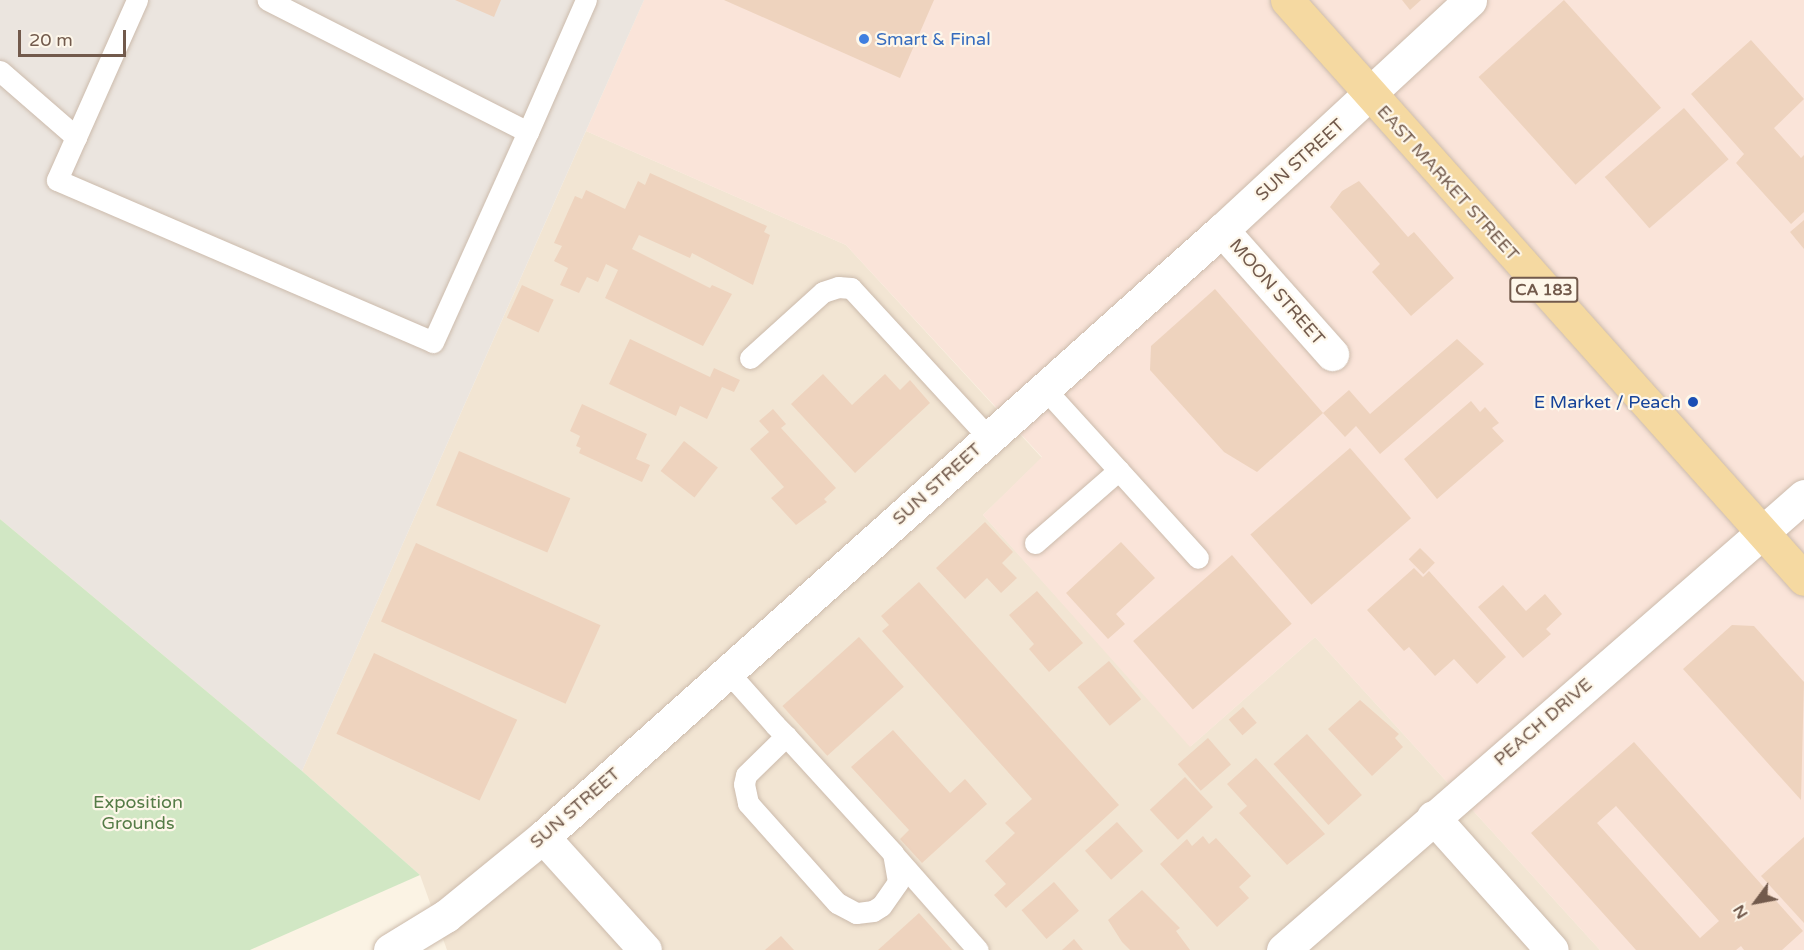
<!DOCTYPE html>
<style>
body{margin:0}
#map{position:relative;width:1804px;height:950px;overflow:hidden;background:#fbf3e4;font-family:"Varela Round",sans-serif}
div>[style]{position:absolute}
.residential>*{inset:0;background:#f2e5d3}
.commercial>*{inset:0;background:#fae4d9}
.industrial>*{inset:0;background:#ebe5df}
.green>*{inset:0;background:#d1e7c4}
.building>*{inset:0;background:#eed3be;transform-origin:0 0}
.roads{filter:drop-shadow(0 0 2px #ccbbac) drop-shadow(0 0 2px #ccbbac)}
.service>*{height:21px;margin:-10.5px;padding:0 10.5px;transform-origin:10.5px;border-radius:10.5px;background:#fff}
.minor>*{height:33px;margin:-16.5px;padding:0 16.5px;transform-origin:16.5px;border-radius:16.5px;background:#fff}
.primary>*{height:33px;margin:-16.5px;padding:0 16.5px;transform-origin:16.5px;border-radius:16.5px;background:#f5d9a1}
.dots>*{width:16px;height:16px;translate:-50% -50%;box-sizing:border-box;border:3px solid #fef7ea;border-radius:50%}
span{translate:-50% -50%;white-space:nowrap;text-align:center;line-height:1.15;-webkit-text-stroke:4.5px #fef7ea;paint-order:stroke}
.shield-label span{padding:2px 4px;background:#fef7ea;border:2px solid;border-radius:4px;-webkit-text-stroke-width:0}
.shield-label{font-size:16px;color:#725a4c;font-weight:700}
.shop-label{font-size:18px;color:#366cbe}
.left{translate:0 -50%;text-align:left}
.street-label{font-size:18px;color:#725a4c}
.transit-label{font-size:18px;color:#164399}
.right{translate:-100% -50%;text-align:right}
.park-label{font-size:18px;color:#557c47}
.north{position:absolute;left:1726px;top:872px;width:60px;height:60px;-webkit-text-stroke:4px #fef7ea;paint-order:stroke;rotate:238deg;font-size:16px;font-weight:700;line-height:24px;text-align:center;color:#725a4c}
.north::after{content:'';display:block;margin:auto;width:21px;height:27px;background:#725a4c;clip-path:polygon(50% 0,100% 100%,50% 72%,0 100%)}
.scale{position:absolute;left:18px;top:30px;width:108px;height:27px;box-sizing:border-box;border:3px solid #725a4c;border-top:0;padding-left:8px;font-size:18px;line-height:21px;white-space:nowrap;color:#725a4c;-webkit-text-stroke:4px #fef7ea;paint-order:stroke}
</style>
<div id="map">
<div class="residential">
<div style="clip-path:polygon(586px 131px,846px 245px,1042px 458px,983px 515px,1191px 746px,1315px 637px,1600px 950px,447px 950px,420px 875px,302px 771px)"></div>
</div>
<div class="commercial">
<div style="clip-path:polygon(644px 0,1804px 0,1804px 950px,1600px 950px,1315px 637px,1190px 747px,983px 515px,1042px 457px,846px 245px,586px 131px)"></div>
</div>
<div class="industrial">
<div style="clip-path:polygon(0 0,644px 0,302px 771px,0 519px)"></div>
</div>
<div class="green">
<div style="clip-path:polygon(0 519px,302px 771px,420px 875px,250px 950px,0 950px)"></div>
</div>
<div class="building">
<div style="clip-path:polygon(455px 0,501px 0,494px 17px)"></div>
<div style="clip-path:polygon(724px 0,934px 0,900px 78px)"></div>
<div style="clip-path:polygon(1402px 0,1421px 0,1410px 10px)"></div>
<div style="left:1564px;top:0;width:145px;height:115px;rotate:48deg"></div>
<div style="clip-path:polygon(1751px 40px,1804px 99px,1774px 128px,1801px 158px,1804px 155px,1804px 212px,1791px 224px,1736px 163px,1744px 154px,1691px 94px)"></div>
<div style="left:1684px;top:108px;width:68px;height:105px;rotate:49deg"></div>
<div style="clip-path:polygon(650px 173px,767px 226px,764px 232px,770px 235px,753px 285px,692px 253px,690px 258px,639px 235px,632px 249px,710px 288px,712px 285px,732px 294px,703px 346px,605px 298px,618px 270px,606px 264px,598px 282px,587px 277px,579px 293px,560px 285px,568px 268px,554px 261px,562px 246px,554px 243px,575px 196px,582px 199px,586px 190px,625px 209px,638px 181px,645px 185px)"></div>
<div style="clip-path:polygon(1359px 181px,1408px 237px,1414px 232px,1454px 278px,1411px 316px,1372px 272px,1380px 264px,1330px 207px,1342px 191px)"></div>
<div style="clip-path:polygon(1804px 220px,1804px 249px,1790px 232px)"></div>
<div style="left:522px;top:285px;width:35px;height:36px;rotate:25deg"></div>
<div style="clip-path:polygon(1215px 289px,1323px 413px,1257px 472px,1224px 452px,1150px 370px,1151px 346px)"></div>
<div style="clip-path:polygon(630px 339px,710px 377px,714px 368px,740px 380px,734px 392px,722px 387px,707px 419px,680px 406px,676px 416px,609px 384px)"></div>
<div style="clip-path:polygon(1457px 339px,1484px 364px,1380px 454px,1356px 426px,1345px 437px,1323px 413px,1349px 390px,1370px 414px)"></div>
<div style="clip-path:polygon(823px 374px,852px 405px,885px 374px,900px 390px,910px 380px,930px 403px,855px 473px,791px 404px)"></div>
<div style="clip-path:polygon(1471px 401px,1480px 412px,1485px 407px,1499px 423px,1492px 428px,1504px 441px,1437px 499px,1404px 459px)"></div>
<div style="clip-path:polygon(582px 404px,647px 434px,636px 459px,650px 465px,642px 482px,579px 453px,581px 448px,576px 446px,580px 436px,570px 431px)"></div>
<div style="clip-path:polygon(773px 409px,786px 424px,781px 428px,836px 488px,824px 499px,827px 502px,796px 525px,771px 498px,784px 487px,750px 449px,769px 432px,759px 421px)"></div>
<div style="left:684px;top:441px;width:43px;height:38px;rotate:38deg"></div>
<div style="left:1350px;top:448px;width:93px;height:132px;rotate:49deg"></div>
<div style="left:459px;top:451px;width:121px;height:59px;rotate:23deg"></div>
<div style="clip-path:polygon(985px 522px,1013px 552px,1002px 563px,1017px 578px,1001px 593px,987px 578px,965px 599px,936px 568px)"></div>
<div style="clip-path:polygon(1121px 542px,1155px 578px,1116px 614px,1125px 624px,1108px 639px,1066px 593px)"></div>
<div style="left:416px;top:543px;width:202px;height:86px;rotate:24deg"></div>
<div style="left:1420px;top:548px;width:21px;height:16px;rotate:45deg"></div>
<div style="left:1232px;top:555px;width:91px;height:131px;rotate:49deg"></div>
<div style="clip-path:polygon(1414px 568px,1423px 577px,1429px 571px,1506px 657px,1477px 684px,1454px 659px,1435px 676px,1409px 647px,1404px 651px,1367px 610px)"></div>
<div style="clip-path:polygon(919px 582px,1119px 805px,1006px 908px,994px 895px,1006px 884px,985px 861px,1015px 833px,1005px 823px,1032px 799px,882px 631px,889px 625px,881px 616px)"></div>
<div style="clip-path:polygon(1503px 585px,1526px 611px,1545px 594px,1562px 614px,1546px 629px,1551px 634px,1523px 658px,1478px 607px)"></div>
<div style="clip-path:polygon(1037px 591px,1083px 643px,1049px 672px,1029px 649px,1034px 644px,1009px 615px)"></div>
<div style="clip-path:polygon(1732px 625px,1754px 626px,1804px 682px,1801px 800px,1683px 669px)"></div>
<div style="left:859px;top:637px;width:67px;height:103px;rotate:48deg"></div>
<div style="left:374px;top:653px;width:158px;height:89px;rotate:25deg"></div>
<div style="left:1109px;top:661px;width:50px;height:41px;rotate:50deg"></div>
<div style="clip-path:polygon(1360px 700px,1399px 734px,1395px 738px,1403px 747px,1372px 776px,1328px 729px)"></div>
<div style="left:1243px;top:707px;width:21px;height:19px;rotate:49deg"></div>
<div style="clip-path:polygon(893px 730px,950px 793px,965px 779px,987px 804px,922px 863px,900px 839px,909px 830px,851px 767px)"></div>
<div style="left:1307px;top:734px;width:82px;height:45px;rotate:48deg"></div>
<div style="left:1208px;top:738px;width:35px;height:40px;rotate:49deg"></div>
<div style="clip-path:polygon(evenodd,1634px 742px,1803px 931px,1782px 950px,1744px 950px,1741px 946px,1736px 950px,1636px 950px,1531px 833px,1634px 742px,1616px 806px,1719px 921px,1700px 938px,1597px 823px,1616px 806px)"></div>
<div style="clip-path:polygon(1256px 758px,1325px 834px,1287px 865px,1239px 813px,1247px 806px,1227px 784px)"></div>
<div style="left:1185px;top:777px;width:41px;height:48px;rotate:47deg"></div>
<div style="left:1117px;top:822px;width:39px;height:43px;rotate:48deg"></div>
<div style="clip-path:polygon(1203px 836px,1209px 844px,1216px 838px,1251px 876px,1239px 887px,1249px 898px,1217px 927px,1160px 864px,1187px 839px,1192px 846px)"></div>
<div style="clip-path:polygon(1804px 837px,1804px 923px,1761px 876px)"></div>
<div style="left:1054px;top:882px;width:38px;height:43px;rotate:49deg"></div>
<div style="clip-path:polygon(1142px 890px,1180px 928px,1176px 931px,1190px 950px,1130px 950px,1122px 942px,1108px 920px)"></div>
<div style="clip-path:polygon(919px 913px,952px 950px,878px 950px)"></div>
<div style="clip-path:polygon(781px 936px,794px 950px,765px 950px)"></div>
<div style="clip-path:polygon(1074px 939px,1083px 950px,1062px 950px)"></div>
</div>
<div class="roads">
<div class="service">
<div style="left:137px;top:0;width:197px;rotate:114deg"></div>
<div style="left:57px;top:180px;width:409px;rotate:23.3deg"></div>
<div style="left:433px;top:342px;width:230px;rotate:-65.7deg"></div>
<div style="left:528px;top:132px;width:292px;rotate:-153.1deg"></div>
<div style="left:0;top:71px;width:101px;rotate:41deg"></div>
<div style="left:528px;top:132px;width:144px;rotate:-66.3deg"></div>
<div style="left:750px;top:358px;width:98px;rotate:-42.1deg"></div>
<div style="left:823px;top:292px;width:16px;rotate:-18deg"></div>
<div style="left:838px;top:287px;width:13px;rotate:4deg"></div>
<div style="left:851px;top:288px;width:202px;rotate:47.4deg"></div>
<div style="left:1044px;top:388px;width:229px;rotate:47.8deg"></div>
<div style="left:1035px;top:543px;width:111px;rotate:-41deg"></div>
<div style="left:728px;top:672px;width:71px;rotate:48.4deg"></div>
<div style="left:775px;top:725px;width:16px;rotate:45deg"></div>
<div style="left:786px;top:736px;width:159px;rotate:47.6deg"></div>
<div style="left:893px;top:853px;width:29px;rotate:80deg"></div>
<div style="left:898px;top:882px;width:29px;rotate:125deg"></div>
<div style="left:881px;top:906px;width:9px;rotate:148deg"></div>
<div style="left:873px;top:911px;width:17px;rotate:173deg"></div>
<div style="left:856px;top:913px;width:21px;rotate:-152deg"></div>
<div style="left:837px;top:903px;width:134px;rotate:-131.7deg"></div>
<div style="left:748px;top:803px;width:19px;rotate:-102deg"></div>
<div style="left:744px;top:784px;width:9px;rotate:-77deg"></div>
<div style="left:746px;top:775px;width:56px;rotate:-44.3deg"></div>
<div style="left:895px;top:856px;width:125px;rotate:48.6deg"></div>
</div>
<div class="minor">
<div style="left:1222px;top:230px;width:166px;rotate:48.4deg"></div>
<div style="left:1433px;top:817px;width:178px;rotate:48.2deg"></div>
<div style="left:543px;top:837px;width:152px;rotate:47.9deg"></div>
<div style="left:390px;top:950px;width:66px;rotate:-31.3deg"></div>
<div style="left:446px;top:916px;width:125px;rotate:-39.2deg"></div>
<div style="left:543px;top:837px;width:911px;rotate:-41.8deg"></div>
<div style="left:1222px;top:230px;width:338px;rotate:-42.8deg"></div>
<div style="left:1283px;top:950px;width:691px;rotate:-41.07deg"></div>
</div>
<div class="primary">
<div style="left:1287px;top:0;width:776px;rotate:48.24deg"></div>
</div>
</div>
<div class="dots">
<div style="left:864px;top:39px;background:#3f7fe0"></div>
<div style="left:1693px;top:402px;background:#1a4fb4"></div>
</div>
<div class="shield-label">
<span style="left:1544px;top:290px">CA 183</span>
</div>
<div class="shop-label">
<span class="left" style="left:876px;top:39px">Smart &amp; Final</span>
</div>
<div class="street-label">
<span style="left:1300px;top:160px;rotate:-42deg">SUN STREET</span>
<span style="left:1448px;top:183px;rotate:48deg">EAST MARKET STREET</span>
<span style="left:1277px;top:292px;rotate:49deg">MOON STREET</span>
<span style="left:937px;top:484px;rotate:-42deg">SUN STREET</span>
<span style="left:1543px;top:722px;rotate:-41deg">PEACH DRIVE</span>
<span style="left:575px;top:808px;rotate:-41deg">SUN STREET</span>
</div>
<div class="transit-label">
<span class="right" style="left:1681px;top:402px">E Market / Peach</span>
</div>
<div class="park-label">
<span style="left:138px;top:813px">Exposition<br>Grounds</span>
</div>
<div class="north">N</div>
<div class="scale">20 m</div>
</div>
